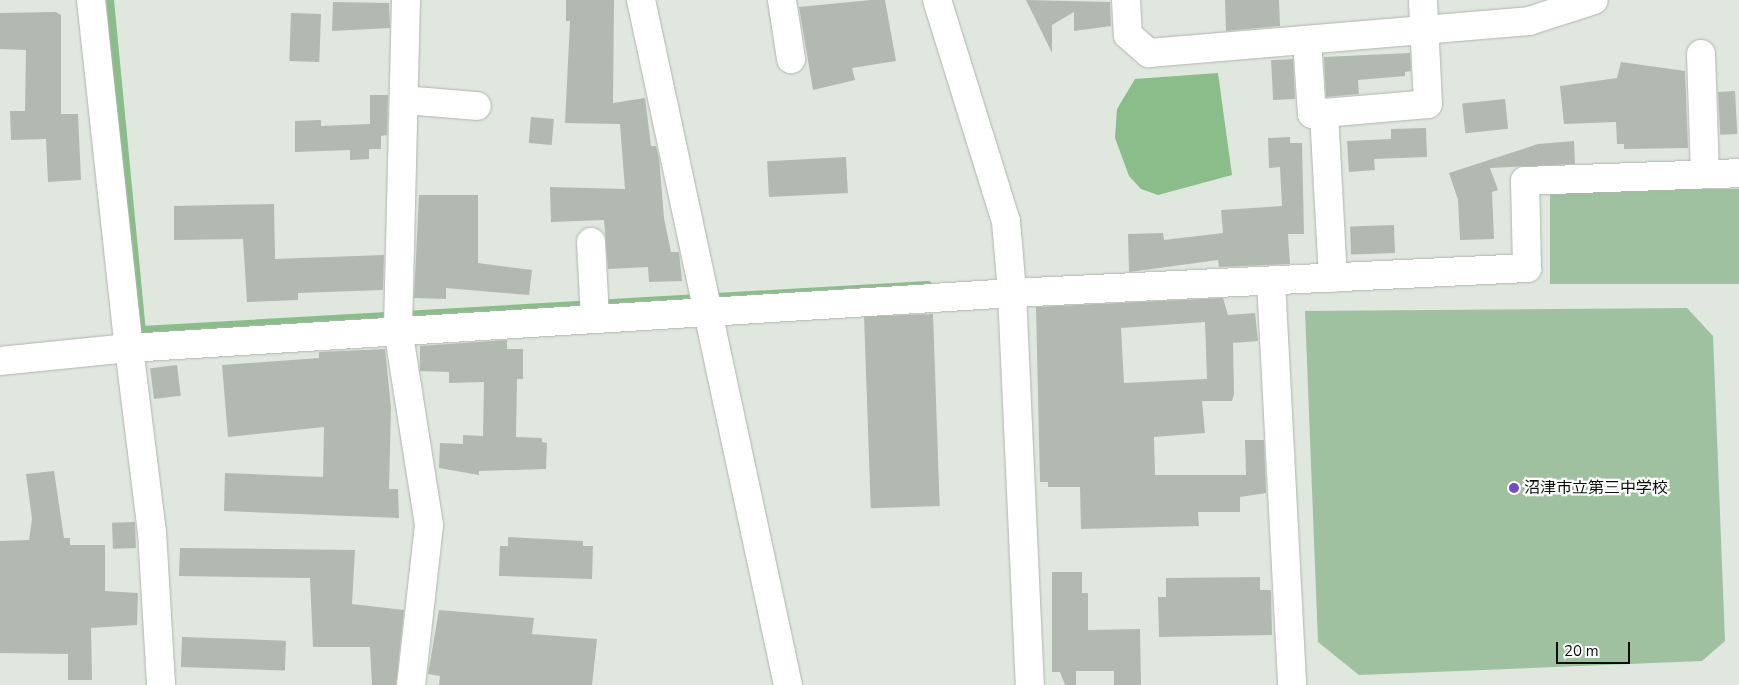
<!DOCTYPE html>
<meta charset="utf-8">
<style>
body{margin:0}
#map{position:relative;width:1739px;height:685px;overflow:hidden;background:#dfe7de;font-family:"Nunito Sans","Noto Sans JP",sans-serif}
div>[style]{position:absolute}
.green>*{inset:0;background:#9fc19f;transform-origin:0 0}
.water>*{inset:0;background:#8abd8a}
.stream>*{height:8px;margin:-4px;padding:0 4px;transform-origin:4px;border-radius:4px;background:#8abd8a}
.building>*{inset:0;background:#b2b9b1;transform-origin:0 0}
.roads{filter:drop-shadow(0 0 1px #aeb6ae) drop-shadow(0 0 1px #aeb6ae)}
.minor>*{height:28px;margin:-14px;padding:0 14px;transform-origin:14px;border-radius:14px;background:#fff}
.dots>*{width:14px;height:14px;translate:-50% -50%;box-sizing:border-box;border:2px solid #fff;border-radius:50%}
span{translate:-50% -50%;white-space:nowrap;text-align:center;line-height:1.15;-webkit-text-stroke:4.5px #fff;paint-order:stroke}
.poi-label{font-size:16px;color:#0b0e0b}
.left{translate:0 -50%;text-align:left}
.scale{position:absolute;left:1556px;top:642px;width:74px;height:22px;box-sizing:border-box;border:2px solid #0b0e0b;border-top:0;padding-left:6px;font-size:15px;line-height:18px;white-space:nowrap;color:#0b0e0b;-webkit-text-stroke:4px #fff;paint-order:stroke}
</style>
<div id="map">
<div class="green">
<div style="left:1739px;top:189px;width:95px;height:189px;rotate:90deg"></div>
<div style="clip-path:polygon(1687px 308px,1713px 336px,1725px 641px,1702px 661px,1359px 675px,1318px 642px,1305px 311px)"></div>
</div>
<div class="water">
<div style="clip-path:polygon(1218px 73px,1232px 175px,1158px 195px,1141px 189px,1129px 176px,1115px 138px,1117px 109px,1135px 79px)"></div>
</div>
<div class="stream">
<div style="left:110px;top:0;width:332px;rotate:84.5deg"></div>
<div style="left:142px;top:330px;width:787px;rotate:-3.28deg"></div>
</div>
<div class="building">
<div style="clip-path:polygon(566px 0,614px 0,613px 103px,645px 98px,651px 146px,656px 146px,659px 158px,664px 218px,671px 252px,679px 252px,682px 281px,649px 282px,648px 267px,608px 269px,604px 220px,551px 222px,550px 187px,625px 189px,620px 124px,565px 123px,570px 21px,566px 21px)"></div>
<div style="clip-path:polygon(871px 0,885px 0,896px 61px,852px 68px,855px 80px,813px 90px,799px 7px)"></div>
<div style="clip-path:polygon(1026px 0,1110px 2px,1111px 26px,1074px 31px,1074px 12px,1052px 25px,1052px 53px)"></div>
<div style="clip-path:polygon(1225px 0,1279px 0,1280px 26px,1226px 31px)"></div>
<div style="clip-path:polygon(333px 2px,389px 3px,390px 28px,332px 31px)"></div>
<div style="clip-path:polygon(56px 12px,61px 15px,61px 114px,78px 114px,81px 180px,48px 182px,46px 139px,11px 140px,10px 111px,25px 111px,26px 50px,0 49px,0 13px)"></div>
<div style="left:291px;top:13px;width:30px;height:48px;rotate:2deg"></div>
<div style="clip-path:polygon(1410px 53px,1411px 71px,1405px 72px,1405px 76px,1358px 80px,1359px 94px,1326px 97px,1324px 57px)"></div>
<div style="left:1293px;top:59px;width:40px;height:22px;rotate:87deg"></div>
<div style="clip-path:polygon(1621px 62px,1685px 71px,1688px 148px,1624px 149px,1624px 144px,1617px 144px,1616px 122px,1564px 124px,1560px 86px,1617px 78px)"></div>
<div style="left:1735px;top:91px;width:43px;height:17px;rotate:87deg"></div>
<div style="clip-path:polygon(370px 95px,388px 95px,387px 135px,381px 136px,381px 149px,369px 149px,369px 159px,350px 160px,350px 150px,295px 152px,295px 121px,321px 120px,321px 126px,370px 124px)"></div>
<div style="left:1505px;top:99px;width:30px;height:43px;rotate:84deg"></div>
<div style="left:531px;top:117px;width:23px;height:26px;rotate:5deg"></div>
<div style="clip-path:polygon(1426px 128px,1427px 157px,1374px 159px,1375px 170px,1349px 172px,1347px 141px,1391px 139px,1391px 129px)"></div>
<div style="clip-path:polygon(1290px 137px,1290px 143px,1302px 143px,1304px 234px,1288px 234px,1290px 264px,1219px 267px,1218px 260px,1129px 272px,1128px 234px,1163px 233px,1164px 240px,1223px 233px,1221px 210px,1282px 206px,1280px 167px,1269px 168px,1268px 138px)"></div>
<div style="clip-path:polygon(1574px 141px,1575px 164px,1490px 168px,1498px 190px,1492px 192px,1494px 239px,1460px 240px,1458px 200px,1449px 173px,1538px 144px)"></div>
<div style="left:846px;top:157px;width:36px;height:79px;rotate:87deg"></div>
<div style="clip-path:polygon(419px 195px,478px 195px,478px 263px,532px 270px,529px 295px,446px 288px,446px 299px,414px 298px)"></div>
<div style="clip-path:polygon(274px 204px,275px 259px,384px 255px,383px 290px,298px 293px,298px 300px,247px 302px,243px 239px,174px 240px,174px 206px)"></div>
<div style="left:1394px;top:225px;width:28px;height:44px;rotate:88deg"></div>
<div style="clip-path:polygon(evenodd,1223px 298px,1228px 315px,1255px 313px,1258px 341px,1233px 343px,1234px 394px,1232px 401px,1202px 401px,1205px 433px,1154px 437px,1155px 475px,1246px 475px,1245px 440px,1264px 440px,1266px 493px,1240px 497px,1240px 512px,1198px 512px,1199px 526px,1081px 529px,1080px 487px,1048px 487px,1048px 482px,1040px 482px,1036px 307px,1223px 298px,1205px 322px,1207px 379px,1124px 383px,1121px 328px,1205px 322px)"></div>
<div style="left:933px;top:314px;width:192px;height:69px;rotate:88deg"></div>
<div style="clip-path:polygon(507px 340px,507px 349px,523px 349px,523px 379px,517px 379px,516px 437px,542px 438px,542px 442px,547px 443px,546px 469px,479px 471px,479px 475px,439px 468px,440px 443px,463px 444px,463px 435px,483px 436px,484px 382px,449px 383px,449px 372px,420px 371px,420px 346px)"></div>
<div style="clip-path:polygon(385px 349px,391px 408px,389px 489px,398px 489px,399px 518px,224px 511px,225px 473px,323px 477px,324px 427px,228px 437px,222px 365px,319px 358px,319px 352px)"></div>
<div style="left:177px;top:365px;width:31px;height:27px;rotate:83deg"></div>
<div style="clip-path:polygon(54px 471px,64px 538px,70px 538px,70px 545px,105px 545px,105px 591px,138px 593px,137px 625px,91px 628px,92px 680px,68px 680px,68px 654px,0 653px,0 541px,29px 540px,32px 519px,26px 474px)"></div>
<div style="left:135px;top:522px;width:26px;height:23px;rotate:88deg"></div>
<div style="clip-path:polygon(508px 537px,583px 541px,583px 546px,593px 546px,592px 579px,499px 576px,500px 546px,508px 546px)"></div>
<div style="clip-path:polygon(180px 548px,355px 550px,352px 604px,404px 610px,396px 685px,372px 685px,370px 647px,313px 647px,310px 578px,179px 576px)"></div>
<div style="clip-path:polygon(1052px 572px,1082px 572px,1082px 593px,1088px 593px,1088px 630px,1140px 629px,1141px 685px,1114px 685px,1114px 671px,1076px 671px,1076px 685px,1065px 685px,1060px 672px,1052px 672px)"></div>
<div style="clip-path:polygon(1260px 577px,1260px 590px,1271px 590px,1272px 635px,1159px 637px,1158px 597px,1166px 597px,1166px 578px)"></div>
<div style="clip-path:polygon(439px 610px,534px 618px,532px 634px,597px 639px,592px 685px,439px 685px,440px 676px,428px 674px)"></div>
<div style="left:182px;top:637px;width:104px;height:30px;rotate:2deg"></div>
</div>
<div class="roads">
<div class="minor">
<div style="left:91px;top:0;width:350px;rotate:83.8deg"></div>
<div style="left:129px;top:348px;width:885px;rotate:-3.56deg"></div>
<div style="left:1012px;top:293px;width:392px;rotate:87.4deg"></div>
<div style="left:406px;top:0;width:329px;rotate:91.4deg"></div>
<div style="left:398px;top:329px;width:198px;rotate:81deg"></div>
<div style="left:429px;top:525px;width:161px;rotate:96.4deg"></div>
<div style="left:641px;top:0;width:701px;rotate:77.89deg"></div>
<div style="left:782px;top:0;width:60px;rotate:81.3deg"></div>
<div style="left:937px;top:0;width:232px;rotate:72.7deg"></div>
<div style="left:1006px;top:221px;width:72px;rotate:85.2deg"></div>
<div style="left:1012px;top:293px;width:516px;rotate:-2.78deg"></div>
<div style="left:1527px;top:268px;width:87px;rotate:-91.3deg"></div>
<div style="left:1525px;top:181px;width:214px;rotate:-2.1deg"></div>
<div style="left:1126px;top:0;width:35px;rotate:87deg"></div>
<div style="left:1128px;top:35px;width:28px;rotate:41deg"></div>
<div style="left:1149px;top:53px;width:381px;rotate:-4.8deg"></div>
<div style="left:1529px;top:21px;width:68px;rotate:-17.9deg"></div>
<div style="left:1307px;top:41px;width:73px;rotate:86.1deg"></div>
<div style="left:1312px;top:114px;width:116px;rotate:-4.9deg"></div>
<div style="left:1428px;top:104px;width:104px;rotate:-92.8deg"></div>
<div style="left:1701px;top:54px;width:120px;rotate:88.1deg"></div>
<div style="left:404px;top:100px;width:73px;rotate:4.7deg"></div>
<div style="left:1324px;top:113px;width:165px;rotate:86.9deg"></div>
<div style="left:591px;top:242px;width:77px;rotate:87deg"></div>
<div style="left:1271px;top:281px;width:405px;rotate:87deg"></div>
<div style="left:0;top:361px;width:130px;rotate:-5.8deg"></div>
<div style="left:129px;top:348px;width:185px;rotate:82.9deg"></div>
<div style="left:152px;top:532px;width:153px;rotate:86.6deg"></div>
</div>
</div>
<div class="dots">
<div style="left:1514px;top:488px;background:#734cc4"></div>
</div>
<div class="poi-label">
<span class="left" style="left:1524px;top:488px">沼津市立第三中学校</span>
</div>
<div class="scale">20 m</div>
</div>
